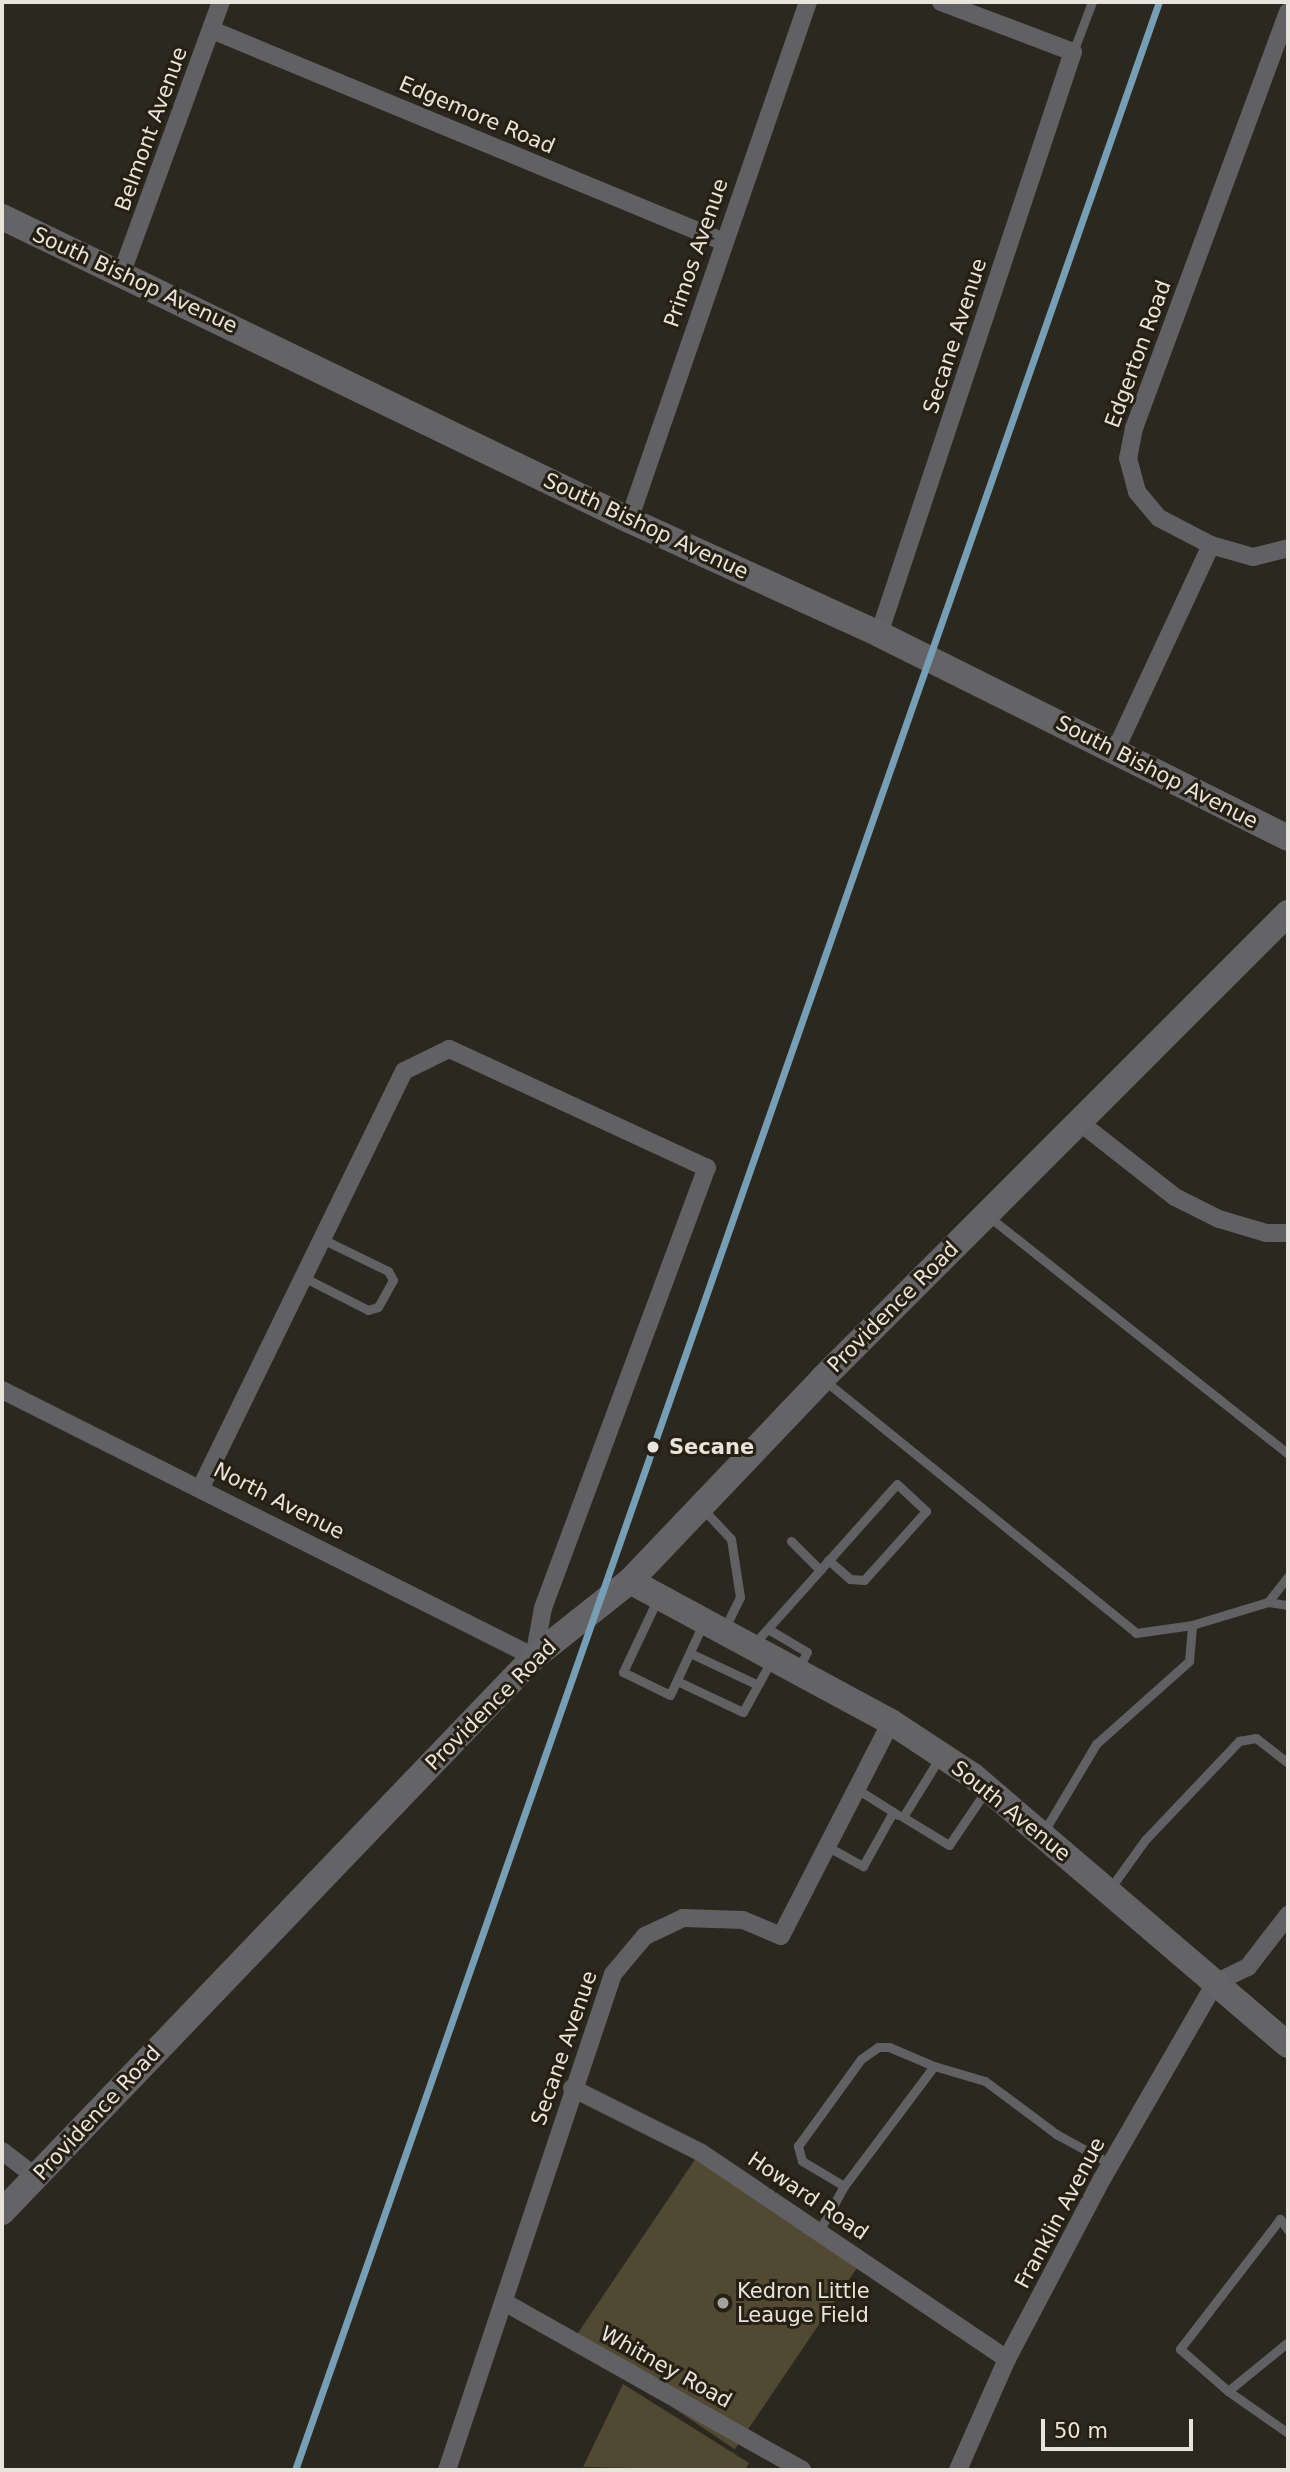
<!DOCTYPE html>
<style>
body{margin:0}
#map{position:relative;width:1290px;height:2472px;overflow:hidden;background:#2b2820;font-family:"DejaVu Sans",sans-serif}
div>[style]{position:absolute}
.green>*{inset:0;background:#524933;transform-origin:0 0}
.lane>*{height:9px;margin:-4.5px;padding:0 4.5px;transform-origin:4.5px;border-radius:4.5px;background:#616063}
.street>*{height:18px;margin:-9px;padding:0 9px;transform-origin:9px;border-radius:9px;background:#616063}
.secondary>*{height:26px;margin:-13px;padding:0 13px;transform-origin:13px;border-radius:13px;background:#646365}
.rail-1>*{height:7px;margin:-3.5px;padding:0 3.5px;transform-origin:3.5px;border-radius:3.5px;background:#769eb4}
.dots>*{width:19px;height:19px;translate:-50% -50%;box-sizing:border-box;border:4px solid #252013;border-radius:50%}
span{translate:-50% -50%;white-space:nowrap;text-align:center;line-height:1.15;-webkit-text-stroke:6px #252013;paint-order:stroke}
.street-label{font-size:21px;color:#e7e4db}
.stop-label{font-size:21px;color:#e7e4db;font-weight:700}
.left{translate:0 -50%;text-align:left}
.poi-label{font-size:21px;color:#e7e4db}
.frame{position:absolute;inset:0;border:4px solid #e7e4db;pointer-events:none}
.scale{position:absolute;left:1041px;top:2419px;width:152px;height:32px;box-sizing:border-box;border:4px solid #e7e4db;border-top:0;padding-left:9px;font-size:21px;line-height:24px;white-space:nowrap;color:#e7e4db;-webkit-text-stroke:5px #252013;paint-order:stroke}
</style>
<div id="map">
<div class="green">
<div style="left:700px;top:2152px;width:195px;height:227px;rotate:34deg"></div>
<div style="clip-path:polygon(623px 2384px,749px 2463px,745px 2470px,583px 2467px)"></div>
</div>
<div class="lane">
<div style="left:1073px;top:52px;width:53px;rotate:-69.2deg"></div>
<div style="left:988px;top:1216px;width:383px;rotate:38.4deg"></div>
<div style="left:303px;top:1277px;width:73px;rotate:26.9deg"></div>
<div style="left:368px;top:1310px;width:10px;rotate:-17deg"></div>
<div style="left:378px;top:1307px;width:31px;rotate:-61deg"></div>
<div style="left:393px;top:1280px;width:10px;rotate:-119deg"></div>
<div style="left:388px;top:1271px;width:73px;rotate:-154.1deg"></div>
<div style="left:824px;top:1380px;width:402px;rotate:39deg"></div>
<div style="left:1136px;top:1633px;width:57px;rotate:-8.1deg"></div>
<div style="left:1192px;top:1625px;width:79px;rotate:-16.8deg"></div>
<div style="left:1268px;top:1602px;width:20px;rotate:9deg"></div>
<div style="left:702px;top:1508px;width:42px;rotate:46.9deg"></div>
<div style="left:731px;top:1539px;width:59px;rotate:81.2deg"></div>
<div style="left:740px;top:1597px;width:34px;rotate:116deg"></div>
<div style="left:791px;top:1541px;width:41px;rotate:45deg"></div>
<div style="left:658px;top:1598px;width:82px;rotate:115.3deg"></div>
<div style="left:623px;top:1672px;width:52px;rotate:26.1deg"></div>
<div style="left:670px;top:1695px;width:78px;rotate:-65.1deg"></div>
<div style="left:1268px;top:1602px;width:33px;rotate:-52deg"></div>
<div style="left:768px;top:1629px;width:45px;rotate:30.5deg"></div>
<div style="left:807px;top:1652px;width:19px;rotate:118deg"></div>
<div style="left:753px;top:1645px;width:101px;rotate:-48.2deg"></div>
<div style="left:820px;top:1570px;width:115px;rotate:-48.2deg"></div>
<div style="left:897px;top:1484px;width:40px;rotate:43deg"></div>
<div style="left:926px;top:1511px;width:93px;rotate:131.9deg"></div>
<div style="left:864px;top:1580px;width:14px;rotate:-176deg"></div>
<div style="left:850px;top:1579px;width:29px;rotate:-139deg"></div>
<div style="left:690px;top:1653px;width:75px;rotate:25.2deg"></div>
<div style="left:677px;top:1681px;width:73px;rotate:25.2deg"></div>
<div style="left:743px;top:1712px;width:58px;rotate:-61.2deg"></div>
<div style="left:940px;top:1757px;width:70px;rotate:121.7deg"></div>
<div style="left:903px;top:1817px;width:54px;rotate:31.3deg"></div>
<div style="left:949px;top:1845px;width:68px;rotate:-55.8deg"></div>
<div style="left:860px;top:1791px;width:45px;rotate:32.3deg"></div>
<div style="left:1043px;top:1833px;width:104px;rotate:-59.2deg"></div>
<div style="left:1096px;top:1744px;width:125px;rotate:-41.7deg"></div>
<div style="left:1189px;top:1661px;width:36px;rotate:-85deg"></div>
<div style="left:830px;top:1848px;width:38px;rotate:29deg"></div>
<div style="left:863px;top:1866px;width:62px;rotate:-60.9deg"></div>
<div style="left:1109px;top:1890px;width:62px;rotate:-54.2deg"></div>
<div style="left:1145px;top:1840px;width:137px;rotate:-46.5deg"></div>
<div style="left:1239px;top:1741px;width:17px;rotate:-10deg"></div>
<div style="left:1256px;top:1738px;width:41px;rotate:38deg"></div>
<div style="left:844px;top:2186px;width:49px;rotate:-149.2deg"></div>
<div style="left:802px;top:2161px;width:16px;rotate:-105deg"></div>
<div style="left:798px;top:2146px;width:107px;rotate:-54.1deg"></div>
<div style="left:861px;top:2059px;width:21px;rotate:-35deg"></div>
<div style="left:878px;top:2047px;width:11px"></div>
<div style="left:889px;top:2047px;width:49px;rotate:22.9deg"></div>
<div style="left:1288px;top:2230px;width:14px;rotate:-126deg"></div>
<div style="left:1280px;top:2219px;width:164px;rotate:127.6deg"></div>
<div style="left:1180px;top:2349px;width:64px;rotate:41.2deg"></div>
<div style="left:1228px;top:2391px;width:77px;rotate:-39.2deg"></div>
<div style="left:819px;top:2231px;width:51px;rotate:-60.9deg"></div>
<div style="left:844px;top:2186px;width:150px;rotate:-53.1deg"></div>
<div style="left:934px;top:2066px;width:53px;rotate:16.4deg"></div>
<div style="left:985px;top:2081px;width:89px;rotate:36.7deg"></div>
<div style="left:1056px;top:2134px;width:63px;rotate:28.6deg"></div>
<div style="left:1228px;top:2391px;width:73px;rotate:35deg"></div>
</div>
<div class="street">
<div style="left:1288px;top:12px;width:444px;rotate:110.3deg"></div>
<div style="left:1134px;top:428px;width:31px;rotate:101deg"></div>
<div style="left:1128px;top:458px;width:35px;rotate:75deg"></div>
<div style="left:1137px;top:492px;width:34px;rotate:50deg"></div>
<div style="left:1159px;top:518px;width:59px;rotate:27.4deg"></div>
<div style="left:1211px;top:545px;width:44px;rotate:15.9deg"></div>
<div style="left:1253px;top:557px;width:36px;rotate:-14deg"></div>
<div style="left:212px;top:30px;width:554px;rotate:22.49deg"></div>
<div style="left:122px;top:272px;width:288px;rotate:-69.9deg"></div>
<div style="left:629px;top:520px;width:548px;rotate:-70.94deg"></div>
<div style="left:879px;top:634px;width:613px;rotate:-71.57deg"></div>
<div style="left:1073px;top:52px;width:141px;rotate:-159.3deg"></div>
<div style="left:1115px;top:751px;width:227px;rotate:-65deg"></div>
<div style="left:1078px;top:1121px;width:123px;rotate:38.1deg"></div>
<div style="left:1175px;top:1197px;width:49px;rotate:26.6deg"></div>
<div style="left:1219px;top:1219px;width:49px;rotate:16.6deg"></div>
<div style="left:1266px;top:1233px;width:22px"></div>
<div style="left:2px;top:1390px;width:595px;rotate:26.65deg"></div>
<div style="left:534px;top:1657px;width:50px;rotate:-79.6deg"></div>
<div style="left:543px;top:1608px;width:470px;rotate:-69.6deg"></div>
<div style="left:707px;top:1168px;width:284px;rotate:-155.2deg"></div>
<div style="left:449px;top:1049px;width:50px;rotate:153.9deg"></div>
<div style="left:404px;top:1071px;width:463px;rotate:116deg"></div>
<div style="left:572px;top:2088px;width:143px;rotate:26.6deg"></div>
<div style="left:700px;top:2152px;width:370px;rotate:34deg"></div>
<div style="left:2px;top:2151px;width:43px;rotate:37.4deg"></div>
<div style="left:506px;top:2303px;width:340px;rotate:29.4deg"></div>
<div style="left:447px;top:2470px;width:523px;rotate:-71.5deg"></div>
<div style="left:613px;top:1974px;width:50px;rotate:-49.9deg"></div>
<div style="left:645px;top:1936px;width:42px;rotate:-25.3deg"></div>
<div style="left:683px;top:1918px;width:60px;rotate:1.9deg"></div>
<div style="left:743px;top:1920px;width:41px;rotate:22.8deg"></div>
<div style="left:781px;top:1936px;width:241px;rotate:-62.8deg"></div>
<div style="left:958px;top:2470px;width:121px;rotate:-66.2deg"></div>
<div style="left:1007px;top:2359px;width:204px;rotate:-62.2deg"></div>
<div style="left:1102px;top:2179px;width:226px;rotate:-60deg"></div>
<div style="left:1215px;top:1983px;width:37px;rotate:-26deg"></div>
<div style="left:1248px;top:1967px;width:66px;rotate:-52.4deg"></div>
</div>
<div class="secondary">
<div style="left:2px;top:217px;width:696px;rotate:25.79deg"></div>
<div style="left:629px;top:520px;width:275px;rotate:24.5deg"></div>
<div style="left:879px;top:634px;width:457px;rotate:26.5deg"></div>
<div style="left:630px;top:1581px;width:297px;rotate:28.4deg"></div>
<div style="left:891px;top:1722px;width:98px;rotate:33.4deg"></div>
<div style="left:973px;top:1776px;width:414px;rotate:40.5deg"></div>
<div style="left:2px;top:2212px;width:769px;rotate:-46.21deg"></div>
<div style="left:534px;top:1657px;width:122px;rotate:-38.4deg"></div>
<div style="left:630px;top:1581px;width:280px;rotate:-46.4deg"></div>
<div style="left:823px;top:1378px;width:658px;rotate:-45deg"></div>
</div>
<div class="rail-1">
<div style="left:295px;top:2470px;width:2615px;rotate:-70.71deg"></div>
</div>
<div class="dots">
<div style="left:653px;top:1447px;background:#e7e4db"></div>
<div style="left:723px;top:2303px;background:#a5a29a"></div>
</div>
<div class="street-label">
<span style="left:477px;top:115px;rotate:23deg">Edgemore Road</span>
<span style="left:151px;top:129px;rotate:-70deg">Belmont Avenue</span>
<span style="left:696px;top:253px;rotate:-71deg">Primos Avenue</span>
<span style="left:135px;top:280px;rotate:25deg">South Bishop Avenue</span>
<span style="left:955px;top:336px;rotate:-72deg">Secane Avenue</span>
<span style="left:1138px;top:354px;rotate:-70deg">Edgerton Road</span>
<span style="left:646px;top:526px;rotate:25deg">South Bishop Avenue</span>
<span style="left:1157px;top:772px;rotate:27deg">South Bishop Avenue</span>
<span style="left:893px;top:1307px;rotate:-45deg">Providence Road</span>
<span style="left:279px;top:1501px;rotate:27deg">North Avenue</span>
<span style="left:491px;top:1705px;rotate:-45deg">Providence Road</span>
<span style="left:1011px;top:1811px;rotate:39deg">South Avenue</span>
<span style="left:564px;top:2048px;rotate:-71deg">Secane Avenue</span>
<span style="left:97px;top:2113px;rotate:-47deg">Providence Road</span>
<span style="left:808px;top:2196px;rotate:34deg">Howard Road</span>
<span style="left:1060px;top:2213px;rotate:-62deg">Franklin Avenue</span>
<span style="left:666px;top:2367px;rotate:29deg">Whitney Road</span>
</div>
<div class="stop-label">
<span class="left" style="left:669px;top:1447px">Secane</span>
</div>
<div class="poi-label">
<span class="left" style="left:737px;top:2303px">Kedron Little<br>Leauge Field</span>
</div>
<div class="frame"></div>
<div class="scale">50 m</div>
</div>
